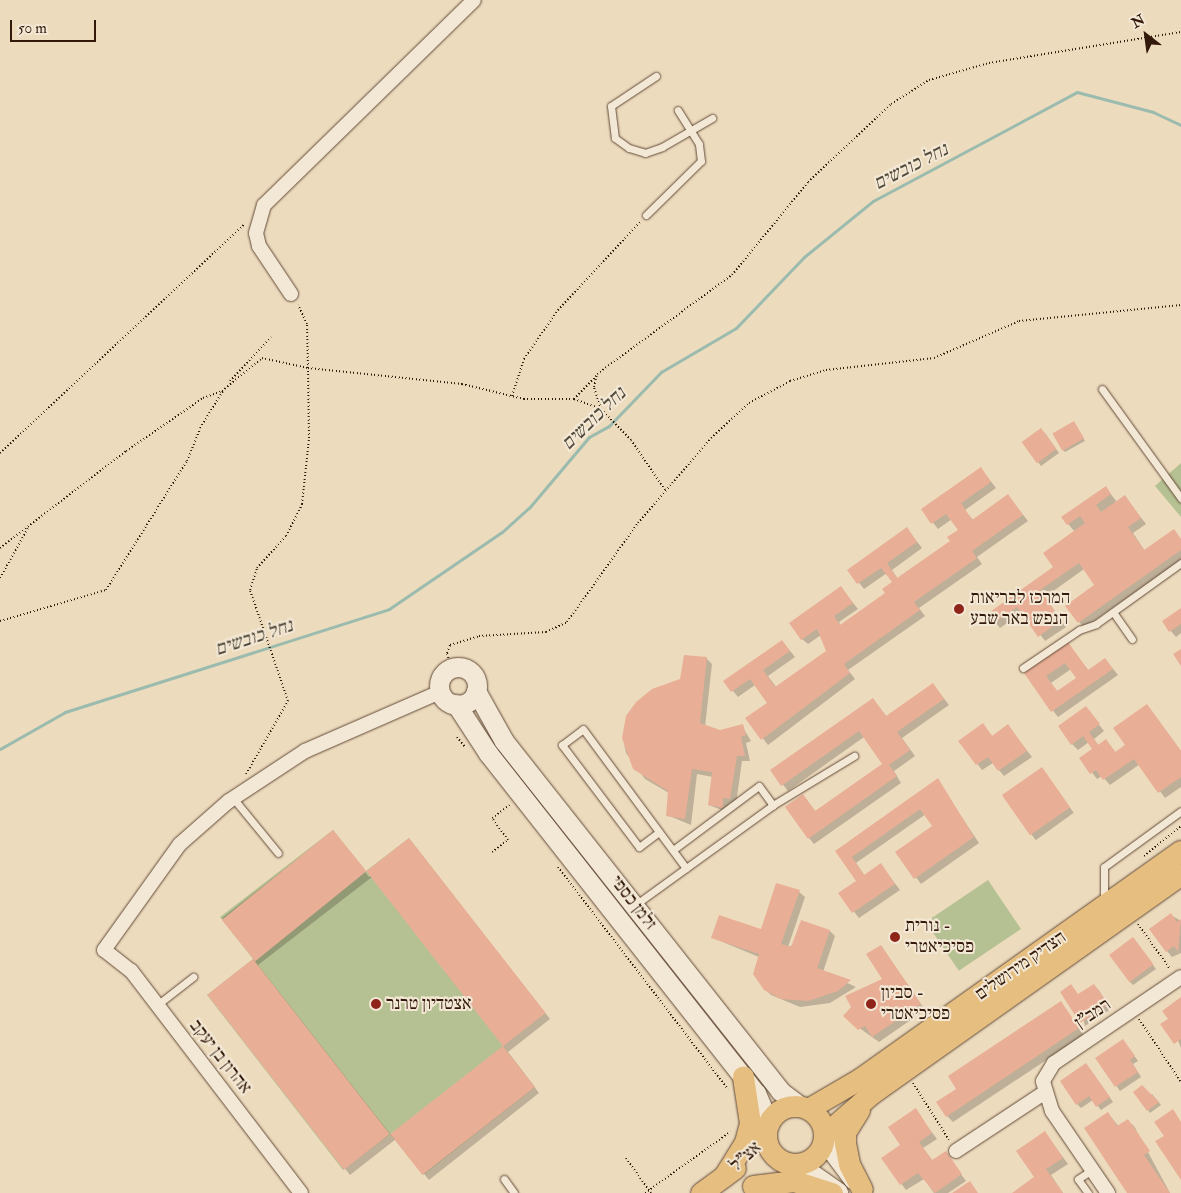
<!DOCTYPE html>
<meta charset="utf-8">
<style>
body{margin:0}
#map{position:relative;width:1181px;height:1193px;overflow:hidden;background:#eddbbe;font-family:"IM FELL Double Pica","Frank Ruhl Libre",serif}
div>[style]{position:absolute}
.green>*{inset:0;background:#b6c193;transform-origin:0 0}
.shadow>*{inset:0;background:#0003;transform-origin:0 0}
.stream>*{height:3px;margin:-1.5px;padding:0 1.5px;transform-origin:1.5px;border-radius:1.5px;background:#9abbad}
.building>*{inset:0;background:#e9af96;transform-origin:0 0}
.path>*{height:2px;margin-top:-1px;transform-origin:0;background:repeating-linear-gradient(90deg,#33190a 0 1px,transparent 0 3.5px)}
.roads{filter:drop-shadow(0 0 1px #624a37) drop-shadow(0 0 1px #624a37)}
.lane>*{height:7px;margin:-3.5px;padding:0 3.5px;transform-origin:3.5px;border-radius:3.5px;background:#f3e8d5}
.street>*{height:14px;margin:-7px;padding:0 7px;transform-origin:7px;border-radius:7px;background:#f3e8d5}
.secondary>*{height:19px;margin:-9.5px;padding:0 9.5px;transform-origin:9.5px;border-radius:9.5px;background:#f3e8d5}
.secondary>.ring{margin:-9.5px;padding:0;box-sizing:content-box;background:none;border:19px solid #f3e8d5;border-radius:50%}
.primary>*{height:21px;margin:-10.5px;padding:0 10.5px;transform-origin:10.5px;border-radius:10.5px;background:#e6be7f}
.primary>.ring{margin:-10.5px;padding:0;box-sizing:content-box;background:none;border:21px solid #e6be7f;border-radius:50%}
.dots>*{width:14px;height:14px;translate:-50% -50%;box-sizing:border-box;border:2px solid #f3e8d5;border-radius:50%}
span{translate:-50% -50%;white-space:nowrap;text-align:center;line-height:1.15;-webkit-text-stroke:4px #f3e8d5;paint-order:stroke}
.poi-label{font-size:18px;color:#33190a}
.left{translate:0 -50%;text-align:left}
.street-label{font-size:18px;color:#33190a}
.water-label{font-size:19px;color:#524a3b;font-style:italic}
.north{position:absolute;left:1121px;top:10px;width:50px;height:50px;-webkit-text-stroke:4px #f3e8d5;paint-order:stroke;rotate:330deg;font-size:14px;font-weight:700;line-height:20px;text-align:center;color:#33190a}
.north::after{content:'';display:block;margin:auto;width:18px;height:22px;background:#33190a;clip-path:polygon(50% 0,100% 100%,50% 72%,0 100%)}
.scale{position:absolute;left:10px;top:20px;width:86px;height:22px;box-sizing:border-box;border:2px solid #33190a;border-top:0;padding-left:6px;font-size:15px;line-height:18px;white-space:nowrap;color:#33190a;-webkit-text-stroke:4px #f3e8d5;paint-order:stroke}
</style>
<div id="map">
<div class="green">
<div style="clip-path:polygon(1181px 463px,1181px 517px,1155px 486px)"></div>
<div style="clip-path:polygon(333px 830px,366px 871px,409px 838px,545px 1013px,503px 1046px,535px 1087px,423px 1175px,390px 1134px,343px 1170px,207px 995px,253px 959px,220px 917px)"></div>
<div style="left:988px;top:880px;width:59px;height:75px;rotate:56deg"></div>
</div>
<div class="shadow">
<div style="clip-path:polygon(1074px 422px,1085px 441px,1065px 452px,1062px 449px)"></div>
<div style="clip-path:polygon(1045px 433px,1059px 453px,1041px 466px,1023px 442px)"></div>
<div style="clip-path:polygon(986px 475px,996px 488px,965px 510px,973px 520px,1008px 496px,1028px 521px,977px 557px,982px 564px,919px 608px,925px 616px,848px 670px,855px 679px,768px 745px,747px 718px,768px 704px,755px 685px,738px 697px,725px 681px,782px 641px,795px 657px,768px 676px,776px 687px,828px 651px,821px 635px,808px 644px,802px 639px,841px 588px,858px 609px,839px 622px,841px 626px,887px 594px,893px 583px,887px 573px,864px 589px,849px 570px,907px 529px,922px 548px,892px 570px,898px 579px,952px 542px,959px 530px,952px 519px,938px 529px,923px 510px)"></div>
<div style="clip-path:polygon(1106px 488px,1117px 502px,1125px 497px,1146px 524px,1133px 533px,1145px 551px,1174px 531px,1181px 539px,1181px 560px,1084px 628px,1067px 606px,1096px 585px,1084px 569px,1045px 597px,1066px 627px,1045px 641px,1023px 612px,1000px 628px,989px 614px,1054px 567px,1075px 532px,1063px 518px)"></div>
<div style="clip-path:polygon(1181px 609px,1181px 633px,1176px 637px,1163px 622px)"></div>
<div style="clip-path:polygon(evenodd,1068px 644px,1089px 671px,1105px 659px,1118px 675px,1058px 717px,1025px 674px,1068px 644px,1071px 669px,1078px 678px,1058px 692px,1051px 683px,1071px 669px)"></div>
<div style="clip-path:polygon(706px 658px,712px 664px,705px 727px,720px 731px,742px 726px,751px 741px,746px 743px,750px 761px,742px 761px,736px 804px,729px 803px,729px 813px,709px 805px,713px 777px,697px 774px,691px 825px,667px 815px,669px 793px,645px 779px,626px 753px,623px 738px)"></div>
<div style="clip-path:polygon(933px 684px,949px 705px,902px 738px,915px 756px,894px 771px,901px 783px,814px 844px,809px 838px,803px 795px,816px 812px,884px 764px,864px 737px,788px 791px,772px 771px,873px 699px,887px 717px)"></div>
<div style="clip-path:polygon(1147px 705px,1181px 751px,1181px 787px,1165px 798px,1140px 764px,1110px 785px,1102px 776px,1097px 779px,1081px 758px,1094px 749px,1089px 742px,1078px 750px,1072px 744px,1086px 708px,1104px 731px,1094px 739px,1099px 746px,1106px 740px,1116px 753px,1126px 745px)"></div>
<div style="clip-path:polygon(983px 725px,993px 737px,1008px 726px,1032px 757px,1004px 776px,993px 763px,982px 770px,960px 741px)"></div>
<div style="left:1042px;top:769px;width:54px;height:47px;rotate:54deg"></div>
<div style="clip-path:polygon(937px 780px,979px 843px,921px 884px,897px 852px,934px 826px,926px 814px,856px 863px,865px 876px,881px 865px,900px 890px,859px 918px,840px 894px,858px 881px,836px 851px)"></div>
<div style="clip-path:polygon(evenodd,333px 831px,369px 877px,414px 846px,550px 1019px,508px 1052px,539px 1093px,429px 1180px,396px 1139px,350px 1175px,209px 995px,255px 959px,222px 918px,333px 831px,372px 877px,504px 1046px,391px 1135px,258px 965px,372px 877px)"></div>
<div style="clip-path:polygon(799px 892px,805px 897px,788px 947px,830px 931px,835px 936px,823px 972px,856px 987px,830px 1003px,800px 1007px,771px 995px,765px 989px,759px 957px,713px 938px,761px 930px)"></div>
<div style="clip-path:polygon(1171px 915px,1181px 921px,1181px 953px,1172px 957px,1167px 951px)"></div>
<div style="clip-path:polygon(1133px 938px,1156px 969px,1133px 985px,1129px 981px)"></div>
<div style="clip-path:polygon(881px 946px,925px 1010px,879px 1042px,851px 1022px,884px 979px)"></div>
<div style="clip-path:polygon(1098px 989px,1111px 1009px,1085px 1026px,1078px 995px)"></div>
<div style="clip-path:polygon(1181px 998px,1181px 1048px,1169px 1019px)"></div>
<div style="clip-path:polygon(1063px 1007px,1084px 1035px,953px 1122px,947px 1116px,958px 1089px)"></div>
<div style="clip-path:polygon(1123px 1040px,1138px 1061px,1133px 1064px,1141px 1077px,1120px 1091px,1097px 1058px)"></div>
<div style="clip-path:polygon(1090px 1069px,1113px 1102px,1101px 1110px,1093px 1100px,1081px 1108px,1077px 1104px)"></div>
<div style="clip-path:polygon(1152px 1094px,1161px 1105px,1150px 1113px,1148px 1110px)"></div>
<div style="clip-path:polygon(915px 1110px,937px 1139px,923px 1148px,933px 1161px,945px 1152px,966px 1181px,948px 1193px,934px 1193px,924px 1179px,906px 1190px,883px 1159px,902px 1145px)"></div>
<div style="clip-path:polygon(1108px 1113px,1119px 1127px,1128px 1121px,1134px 1126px,1170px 1193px,1129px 1193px)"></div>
<div style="clip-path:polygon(1045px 1133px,1068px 1164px,1051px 1175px,1063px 1193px,1014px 1193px,1036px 1177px)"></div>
</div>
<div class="stream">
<div style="left:0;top:749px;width:75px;rotate:-29.6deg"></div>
<div style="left:65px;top:712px;width:340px;rotate:-17.6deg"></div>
<div style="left:389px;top:609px;width:137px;rotate:-34.3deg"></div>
<div style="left:502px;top:532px;width:36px;rotate:-42deg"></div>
<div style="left:529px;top:508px;width:93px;rotate:-49.8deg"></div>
<div style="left:589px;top:437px;width:23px;rotate:-29deg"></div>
<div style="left:609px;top:426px;width:75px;rotate:-46.1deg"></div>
<div style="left:661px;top:372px;width:87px;rotate:-30.4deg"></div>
<div style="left:736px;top:328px;width:98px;rotate:-46.2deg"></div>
<div style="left:804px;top:257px;width:89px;rotate:-39.1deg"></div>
<div style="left:873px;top:201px;width:231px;rotate:-28.1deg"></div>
<div style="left:1077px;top:92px;width:79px;rotate:14.7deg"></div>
<div style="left:1153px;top:112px;width:31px;rotate:25deg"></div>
</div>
<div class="building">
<div style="left:1074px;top:421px;width:20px;height:25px;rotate:60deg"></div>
<div style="left:1041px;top:428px;width:26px;height:24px;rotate:54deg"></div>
<div style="clip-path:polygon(981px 467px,991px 482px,961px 503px,972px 520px,1008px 494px,1023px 515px,972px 551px,977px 558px,914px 602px,920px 610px,844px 664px,850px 673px,761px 740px,745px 718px,767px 703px,750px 679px,731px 692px,723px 681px,782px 640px,790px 651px,763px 670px,775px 687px,826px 651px,817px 629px,801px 640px,789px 623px,841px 586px,853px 603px,834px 616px,840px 625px,885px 593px,882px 589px,892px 582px,881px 568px,857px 584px,847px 570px,907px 527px,917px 542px,887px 563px,897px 578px,950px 541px,947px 537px,958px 530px,946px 514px,931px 524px,921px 509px)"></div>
<div style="clip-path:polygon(1106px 486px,1111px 494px,1096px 505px,1101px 512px,1125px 495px,1141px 518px,1128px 527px,1144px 550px,1174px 529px,1181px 539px,1181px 550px,1078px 623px,1065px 606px,1094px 585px,1079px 563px,1040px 590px,1061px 620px,1038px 637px,1017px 607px,993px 623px,987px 614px,1053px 567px,1043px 553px,1085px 523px,1080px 516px,1067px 525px,1061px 517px)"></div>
<div style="clip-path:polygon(1181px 608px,1181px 624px,1169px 632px,1162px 621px)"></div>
<div style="clip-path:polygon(evenodd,1068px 642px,1088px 670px,1105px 658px,1113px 669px,1051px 712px,1024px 673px,1068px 642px,1065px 663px,1076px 678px,1057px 691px,1046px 676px,1065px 663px)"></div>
<div style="clip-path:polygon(1181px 649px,1181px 666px,1173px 654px)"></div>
<div style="clip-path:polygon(684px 655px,707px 657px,700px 723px,720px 730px,743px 724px,746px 735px,741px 737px,745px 756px,737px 756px,730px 799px,723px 798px,723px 808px,708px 805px,712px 772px,692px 769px,685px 819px,666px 816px,668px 791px,633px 769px,622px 738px,626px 716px,636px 702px,652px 689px,680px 679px)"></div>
<div style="clip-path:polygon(933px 683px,944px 699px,897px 732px,910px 750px,889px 765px,897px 776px,808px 839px,785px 807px,803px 794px,815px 811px,882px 764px,859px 731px,781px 786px,770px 770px,873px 698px,886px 716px)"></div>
<div style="clip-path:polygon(1147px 704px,1181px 751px,1181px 777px,1158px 793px,1134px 759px,1103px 780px,1096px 770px,1090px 774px,1079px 758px,1092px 749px,1083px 736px,1071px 745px,1058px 726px,1086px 706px,1100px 724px,1089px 732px,1098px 745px,1106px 739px,1115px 752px,1125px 745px,1113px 728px)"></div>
<div style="clip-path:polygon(983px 723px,992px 736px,1008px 724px,1027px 751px,998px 771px,988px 757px,976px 765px,958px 741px)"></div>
<div style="left:1042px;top:767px;width:49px;height:49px;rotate:55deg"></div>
<div style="clip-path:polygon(938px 778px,974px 837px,914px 879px,895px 852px,932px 826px,920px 809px,852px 857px,864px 875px,881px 863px,895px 884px,852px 913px,838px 893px,856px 881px,835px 851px)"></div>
<div style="left:333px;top:830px;width:53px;height:143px;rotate:51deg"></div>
<div style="left:409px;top:838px;width:222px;height:54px;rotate:52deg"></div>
<div style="clip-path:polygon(776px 883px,800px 890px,781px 944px,791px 947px,801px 920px,830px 930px,817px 968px,851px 980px,838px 991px,808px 1001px,781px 999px,764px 990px,753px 974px,759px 954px,711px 938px,719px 915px,761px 929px)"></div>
<div style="clip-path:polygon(1171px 913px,1177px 922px,1181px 919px,1178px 952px,1174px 946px,1166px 952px,1149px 929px)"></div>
<div style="left:1133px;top:937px;width:34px;height:30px;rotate:53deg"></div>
<div style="clip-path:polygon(881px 945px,921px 1004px,872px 1037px,865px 1026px,858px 1030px,843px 1016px,851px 1007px,845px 996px,882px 979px,866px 954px)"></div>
<div style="left:253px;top:959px;width:222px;height:58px;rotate:52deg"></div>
<div style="clip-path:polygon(1071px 984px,1078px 994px,1094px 984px,1108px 1004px,1080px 1023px,1060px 992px)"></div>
<div style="clip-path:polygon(1181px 997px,1181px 1039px,1174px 1044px,1160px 1024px,1168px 1019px,1162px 1011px)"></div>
<div style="clip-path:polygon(1061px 1001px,1079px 1028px,946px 1117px,936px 1102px,956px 1089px,948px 1076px)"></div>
<div style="clip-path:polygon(1123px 1039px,1135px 1056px,1130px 1060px,1138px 1072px,1115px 1087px,1095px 1058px)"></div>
<div style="left:503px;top:1046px;width:52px;height:143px;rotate:52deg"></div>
<div style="clip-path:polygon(1086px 1063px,1110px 1097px,1096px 1107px,1089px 1096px,1076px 1105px,1060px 1081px)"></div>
<div style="clip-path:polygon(1142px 1085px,1159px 1102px,1147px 1111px,1133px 1092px)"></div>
<div style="clip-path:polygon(916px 1108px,932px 1133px,919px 1142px,932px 1160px,946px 1151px,962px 1174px,935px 1193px,918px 1173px,900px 1185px,881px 1158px,900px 1145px,888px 1127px)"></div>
<div style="clip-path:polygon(1173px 1109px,1181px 1122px,1181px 1180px,1155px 1141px,1164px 1136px,1154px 1122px)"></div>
<div style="clip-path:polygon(1108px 1112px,1117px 1126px,1128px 1119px,1150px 1151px,1144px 1155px,1170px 1193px,1127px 1193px,1084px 1128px)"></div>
<div style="clip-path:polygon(1045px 1131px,1063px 1158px,1046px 1169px,1063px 1193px,1012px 1193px,1034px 1177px,1016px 1151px)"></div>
<div style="clip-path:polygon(970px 1181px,978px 1193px,952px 1193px)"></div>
</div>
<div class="path">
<div style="left:230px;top:381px;width:60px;rotate:-47deg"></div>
<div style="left:512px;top:396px;width:39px;rotate:-72deg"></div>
<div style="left:524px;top:359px;width:60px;rotate:-55.2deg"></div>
<div style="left:558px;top:310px;width:122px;rotate:-47deg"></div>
<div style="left:574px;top:399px;width:33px;rotate:-46deg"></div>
<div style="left:0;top:453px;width:335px;rotate:-43.1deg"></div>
<div style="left:665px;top:490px;width:60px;rotate:-124.2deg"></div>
<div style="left:631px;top:440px;width:43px;rotate:-134.1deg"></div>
<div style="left:601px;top:409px;width:23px;rotate:-108deg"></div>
<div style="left:594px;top:387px;width:13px;rotate:-77deg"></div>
<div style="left:597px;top:374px;width:167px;rotate:-36.3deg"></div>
<div style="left:732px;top:275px;width:120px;rotate:-50.7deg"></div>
<div style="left:808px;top:182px;width:114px;rotate:-43.2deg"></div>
<div style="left:891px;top:104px;width:45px;rotate:-32.3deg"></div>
<div style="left:929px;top:80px;width:62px;rotate:-15.8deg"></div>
<div style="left:989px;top:63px;width:194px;rotate:-9.2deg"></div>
<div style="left:0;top:548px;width:159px;rotate:-37.6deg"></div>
<div style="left:126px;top:451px;width:93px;rotate:-34.5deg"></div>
<div style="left:203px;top:398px;width:20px;rotate:-20deg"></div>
<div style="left:222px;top:391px;width:52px;rotate:-39.5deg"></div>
<div style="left:262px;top:358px;width:47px;rotate:12.3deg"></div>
<div style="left:308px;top:368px;width:155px;rotate:5.9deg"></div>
<div style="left:462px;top:384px;width:64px;rotate:13.6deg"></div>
<div style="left:524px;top:399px;width:50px"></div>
<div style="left:574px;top:399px;width:29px;rotate:20deg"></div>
<div style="left:0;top:578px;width:57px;rotate:-60.8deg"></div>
<div style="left:0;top:621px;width:110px;rotate:-16.3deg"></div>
<div style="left:106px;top:590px;width:152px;rotate:-57.9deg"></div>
<div style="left:187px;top:461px;width:35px;rotate:-68deg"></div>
<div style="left:200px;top:428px;width:44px;rotate:-58.1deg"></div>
<div style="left:451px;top:668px;width:16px;rotate:-105deg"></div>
<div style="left:447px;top:653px;width:9px;rotate:-69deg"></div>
<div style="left:450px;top:645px;width:30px;rotate:-17deg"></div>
<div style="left:479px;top:636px;width:67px;rotate:-3.4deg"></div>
<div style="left:546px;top:632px;width:23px;rotate:-25deg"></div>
<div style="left:567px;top:622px;width:122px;rotate:-54.4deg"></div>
<div style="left:638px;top:523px;width:112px;rotate:-49.3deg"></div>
<div style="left:711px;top:438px;width:52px;rotate:-42.6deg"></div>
<div style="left:749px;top:403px;width:47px;rotate:-28.2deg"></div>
<div style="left:790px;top:381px;width:38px;rotate:-17deg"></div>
<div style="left:826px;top:370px;width:109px;rotate:-6.3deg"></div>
<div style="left:934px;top:358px;width:93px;rotate:-23.5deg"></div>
<div style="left:1019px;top:321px;width:163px;rotate:-5.6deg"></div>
<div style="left:457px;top:737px;width:13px;rotate:51deg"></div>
<div style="left:246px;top:774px;width:84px;rotate:-60.1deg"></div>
<div style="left:288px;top:701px;width:117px;rotate:-108.9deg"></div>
<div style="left:250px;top:590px;width:23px;rotate:-72deg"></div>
<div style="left:257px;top:568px;width:43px;rotate:-47.8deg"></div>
<div style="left:286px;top:536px;width:36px;rotate:-63deg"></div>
<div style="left:302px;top:504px;width:66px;rotate:-83.9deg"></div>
<div style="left:309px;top:438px;width:70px;rotate:-90.8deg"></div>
<div style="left:308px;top:368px;width:44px;rotate:-91.3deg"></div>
<div style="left:307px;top:324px;width:21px;rotate:-115deg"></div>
<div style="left:492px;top:852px;width:20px;rotate:-37deg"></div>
<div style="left:508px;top:840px;width:27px;rotate:-126deg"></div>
<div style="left:492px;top:818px;width:22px;rotate:-36deg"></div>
<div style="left:1144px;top:856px;width:48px;rotate:-39deg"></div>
<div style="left:558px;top:867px;width:280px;rotate:52.6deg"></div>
<div style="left:1138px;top:924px;width:55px;rotate:54.6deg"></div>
<div style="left:1139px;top:1019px;width:76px;rotate:56.3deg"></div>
<div style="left:913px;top:1083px;width:67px;rotate:57.7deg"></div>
<div style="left:626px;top:1158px;width:43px;rotate:54.5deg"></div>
<div style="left:645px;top:1193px;width:105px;rotate:-35.7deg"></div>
</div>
<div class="roads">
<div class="lane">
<div style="left:656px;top:76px;width:54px;rotate:146.3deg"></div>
<div style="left:611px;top:106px;width:32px;rotate:83deg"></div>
<div style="left:615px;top:138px;width:17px;rotate:36deg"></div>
<div style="left:629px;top:148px;width:17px;rotate:17deg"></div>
<div style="left:645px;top:153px;width:18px;rotate:-19deg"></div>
<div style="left:662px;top:147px;width:58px;rotate:-30.1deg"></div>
<div style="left:646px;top:215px;width:77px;rotate:-44.5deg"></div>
<div style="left:701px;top:161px;width:17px;rotate:-97deg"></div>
<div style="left:699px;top:144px;width:40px;rotate:-122deg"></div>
<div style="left:1102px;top:389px;width:135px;rotate:54.1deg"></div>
<div style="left:1113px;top:612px;width:33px;rotate:55deg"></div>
<div style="left:1023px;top:668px;width:68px;rotate:-34.2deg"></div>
<div style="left:1079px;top:630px;width:18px;rotate:-19deg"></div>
<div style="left:1096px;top:624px;width:105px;rotate:-35.7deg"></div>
<div style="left:233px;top:798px;width:71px;rotate:50.7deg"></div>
<div style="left:659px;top:832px;width:25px;rotate:143deg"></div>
<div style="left:639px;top:847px;width:128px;rotate:-127deg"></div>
<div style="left:562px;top:745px;width:26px;rotate:-37deg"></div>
<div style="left:583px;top:729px;width:173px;rotate:53.5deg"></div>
<div style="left:673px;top:850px;width:107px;rotate:-36.7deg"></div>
<div style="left:759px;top:786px;width:24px;rotate:54deg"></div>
<div style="left:1104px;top:899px;width:32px;rotate:-90deg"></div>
<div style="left:1104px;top:867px;width:95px;rotate:-36deg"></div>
<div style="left:635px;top:905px;width:170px;rotate:-35.9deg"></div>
<div style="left:773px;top:805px;width:95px;rotate:-31.2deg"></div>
<div style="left:157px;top:1005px;width:46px;rotate:-37.9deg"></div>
<div style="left:504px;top:1179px;width:17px;rotate:54deg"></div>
<div style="left:1088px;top:1193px;width:17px;rotate:-126deg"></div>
<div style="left:1078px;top:1179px;width:17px;rotate:-33deg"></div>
</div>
<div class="street">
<div style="left:291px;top:294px;width:58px;rotate:-123.7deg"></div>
<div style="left:259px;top:246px;width:13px;rotate:-103deg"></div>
<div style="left:256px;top:233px;width:29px;rotate:-74deg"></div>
<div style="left:264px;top:205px;width:293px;rotate:-44.3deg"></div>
<div style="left:956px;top:1151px;width:105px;rotate:-33.4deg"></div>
<div style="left:301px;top:1193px;width:280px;rotate:-127.4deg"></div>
<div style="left:131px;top:971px;width:34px;rotate:-142deg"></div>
<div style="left:104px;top:950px;width:130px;rotate:-54.4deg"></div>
<div style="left:180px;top:844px;width:65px;rotate:-41.3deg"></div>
<div style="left:229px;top:801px;width:91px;rotate:-33.3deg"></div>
<div style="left:305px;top:751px;width:147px;rotate:-23.6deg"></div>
<div style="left:1108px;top:1193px;width:99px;rotate:-124.3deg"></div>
<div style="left:1052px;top:1111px;width:31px;rotate:-107deg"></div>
<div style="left:1043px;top:1081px;width:21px;rotate:-59deg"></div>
<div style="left:1054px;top:1063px;width:153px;rotate:-34.1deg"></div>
</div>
<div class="secondary">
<div class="ring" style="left:439px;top:667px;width:19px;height:19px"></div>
<div style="left:476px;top:691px;width:57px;rotate:60.8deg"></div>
<div style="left:504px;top:741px;width:446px;rotate:51.7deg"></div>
<div style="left:780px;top:1091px;width:26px;rotate:37deg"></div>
<div style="left:456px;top:704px;width:59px;rotate:56.9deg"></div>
<div style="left:488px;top:753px;width:433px;rotate:51.8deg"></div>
<div style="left:756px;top:1093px;width:34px;rotate:67deg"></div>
<div style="left:824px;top:1140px;width:49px;rotate:53.4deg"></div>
<div style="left:798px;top:1164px;width:49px;rotate:35deg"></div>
</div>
<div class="primary">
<div class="ring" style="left:766px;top:1106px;width:37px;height:37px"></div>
<div style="left:808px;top:1109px;width:61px;rotate:-30.3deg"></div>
<div style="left:861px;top:1078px;width:392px;rotate:-35.4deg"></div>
<div style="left:859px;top:1110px;width:26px;rotate:122deg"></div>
<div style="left:845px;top:1132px;width:11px;rotate:90deg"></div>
<div style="left:845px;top:1143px;width:21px;rotate:79deg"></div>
<div style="left:849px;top:1164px;width:28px;rotate:63deg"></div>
<div style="left:824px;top:1135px;width:64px;rotate:-41.2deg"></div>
<div style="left:872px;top:1093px;width:379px;rotate:-35.3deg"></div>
<div style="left:724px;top:1176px;width:40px;rotate:-58deg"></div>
<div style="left:745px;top:1142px;width:20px;rotate:-75deg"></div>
<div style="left:750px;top:1123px;width:47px;rotate:-98.7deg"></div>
<div style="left:753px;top:1186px;width:41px;rotate:-7deg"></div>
<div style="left:794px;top:1181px;width:40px;rotate:18deg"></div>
<div style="left:701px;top:1193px;width:42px;rotate:-36.3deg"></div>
</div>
</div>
<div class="dots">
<div style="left:959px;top:609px;background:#8f2418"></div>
<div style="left:895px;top:937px;background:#8f2418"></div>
<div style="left:376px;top:1004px;background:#8f2418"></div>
<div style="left:871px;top:1004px;background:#8f2418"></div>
</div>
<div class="poi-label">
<span class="left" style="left:970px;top:609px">המרכז לבריאות<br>הנפש באר שבע</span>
<span class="left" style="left:905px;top:937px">נורית -<br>פסיכיאטרי</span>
<span class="left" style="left:881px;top:1004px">סביון -<br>פסיכיאטרי</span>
<span class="left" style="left:386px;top:1004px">אצטדיון טרנר</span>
</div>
<div class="street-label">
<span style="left:633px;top:903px;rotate:52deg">זלמן כספי</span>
<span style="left:1021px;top:966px;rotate:-35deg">הצדיק מירושלים</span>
<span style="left:1093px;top:1014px;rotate:-34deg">רמב"ן</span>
<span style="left:220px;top:1057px;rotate:52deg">אהרון בן יעקב</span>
<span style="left:746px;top:1157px;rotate:-42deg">אצ"ל</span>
</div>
<div class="water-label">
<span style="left:911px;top:167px;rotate:-27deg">נחל כובשים</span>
<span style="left:594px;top:419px;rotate:-44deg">נחל כובשים</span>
<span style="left:254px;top:638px;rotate:-18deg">נחל כובשים</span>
</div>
<div class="north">N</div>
<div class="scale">50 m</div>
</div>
